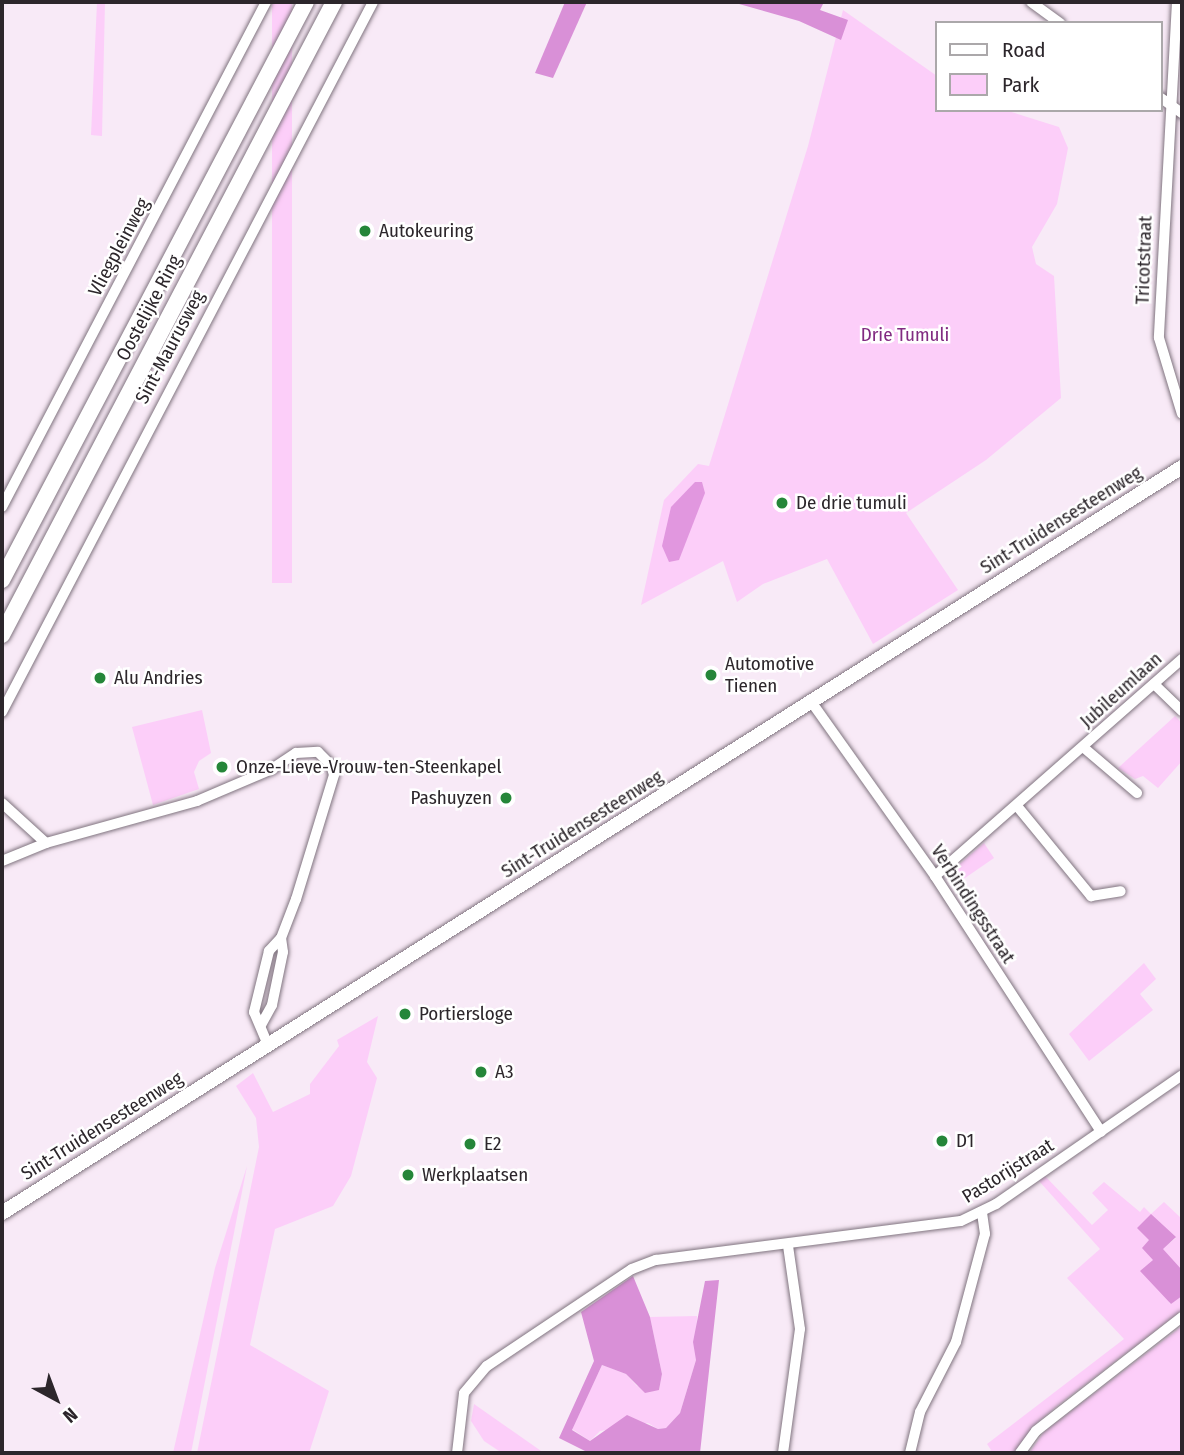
<!DOCTYPE html>
<style>
body{margin:0}
#map{position:relative;width:1184px;height:1455px;overflow:hidden;background:#f8eaf7;font-family:"Fira Sans Condensed",sans-serif}
div>[style]{position:absolute}
.green>*{inset:0;background:#fccef9;transform-origin:0 0}
.forest>*{inset:0;background:#d990d7}
.water>*{inset:0;background:#e197df}
.roads{filter:drop-shadow(0 0 2px #80747f) drop-shadow(0 0 2px #80747f)}
.minor>*{height:10px;margin:-5px;padding:0 5px;transform-origin:5px;border-radius:5px;background:#fff}
.major>*{height:14px;margin:-7px;padding:0 7px;transform-origin:7px;border-radius:7px;background:#fff}
.highway>*{height:16px;margin:-8px;padding:0 8px;transform-origin:8px;border-radius:8px;background:#fff}
.dots>*{width:19px;height:19px;translate:-50% -50%;box-sizing:border-box;border:4px solid #fff;border-radius:50%}
span{translate:-50% -50%;white-space:nowrap;text-align:center;line-height:1.15;-webkit-text-stroke:5px #fff;paint-order:stroke}
.poi-label{font-size:19px;color:#2c262b}
.left{translate:0 -50%;text-align:left}
.right{translate:-100% -50%;text-align:right}
.street-label{font-size:19px;color:#2c262b}
.park-label{font-size:19px;color:#812b81}
.frame{position:absolute;inset:0;border:4px solid #2c262b;pointer-events:none}
.legend{position:absolute;left:935px;top:21px;width:228px;height:91px;box-sizing:border-box;background:#fff;border:2px solid #aba8aa;margin:0;padding:9px 12px;list-style:none;font-size:21px;color:#2c262b}
.legend li{display:flex;align-items:center;gap:14px;height:35px}
.legend b{width:35px;border:2px solid #aba8aa}
.north{position:absolute;left:21px;top:1364px;width:70px;height:70px;-webkit-text-stroke:5px #fff;paint-order:stroke;rotate:139deg;font-size:19px;font-weight:700;line-height:28px;text-align:center;color:#2c262b}
.north::after{content:'';display:block;margin:auto;width:24px;height:32px;background:#2c262b;clip-path:polygon(50% 0,100% 100%,50% 72%,0 100%)}
</style>
<div id="map">
<div class="green">
<div style="clip-path:polygon(97px 2px,105px 2px,102px 136px,91px 135px)"></div>
<div style="left:272px;top:2px;width:20px;height:581px"></div>
<div style="clip-path:polygon(843px 10px,937px 76px,937px 110px,1005px 110px,1059px 127px,1068px 148px,1057px 204px,1032px 247px,1036px 264px,1054px 276px,1061px 398px,986px 460px,906px 513px,958px 590px,873px 644px,827px 559px,763px 584px,737px 602px,723px 561px,641px 605px,664px 500px,698px 464px,709px 466px,808px 146px)"></div>
<div style="clip-path:polygon(202px 710px,211px 753px,199px 761px,194px 772px,199px 789px,153px 805px,132px 727px)"></div>
<div style="clip-path:polygon(1175px 716px,1182px 723px,1182px 761px,1158px 788px,1143px 776px,1135px 779px,1118px 768px)"></div>
<div style="clip-path:polygon(984px 843px,994px 858px,952px 887px,949px 873px)"></div>
<div style="clip-path:polygon(1144px 963px,1156px 979px,1140px 994px,1153px 1010px,1089px 1061px,1069px 1034px)"></div>
<div style="clip-path:polygon(378px 1016px,367px 1062px,377px 1078px,351px 1176px,333px 1206px,275px 1229px,250px 1345px,329px 1391px,309px 1453px,197px 1453px,259px 1147px,256px 1118px,236px 1086px,253px 1073px,273px 1112px,310px 1094px,310px 1084px,339px 1046px,337px 1040px)"></div>
<div style="clip-path:polygon(247px 1166px,191px 1453px,173px 1453px,215px 1268px)"></div>
<div style="clip-path:polygon(1045px 1176px,1092px 1225px,1108px 1210px,1092px 1193px,1104px 1182px,1140px 1212px,1144px 1207px,1151px 1214px,1164px 1202px,1182px 1219px,1182px 1270px,1162px 1249px,1176px 1238px,1149px 1241px,1170px 1304px,1182px 1296px,1182px 1310px,1057px 1406px,1033px 1426px,1014px 1453px,987px 1453px,991px 1450px,987px 1444px,1124px 1339px,1067px 1278px,1100px 1249px,1039px 1181px)"></div>
<div style="clip-path:polygon(697px 1316px,696px 1360px,680px 1413px,666px 1428px,658px 1429px,648px 1423px,600px 1431px,590px 1441px,572px 1429px,602px 1365px,626px 1374px,637px 1386px,659px 1390px,662px 1374px,650px 1317px)"></div>
<div style="clip-path:polygon(1182px 1326px,1182px 1453px,1029px 1453px,1044px 1432px)"></div>
<div style="clip-path:polygon(474px 1404px,544px 1453px,502px 1453px,484px 1441px,471px 1421px)"></div>
</div>
<div class="forest">
<div style="clip-path:polygon(565px 2px,587px 2px,553px 78px,535px 73px)"></div>
<div style="clip-path:polygon(732px 2px,824px 2px,820px 10px,848px 20px,841px 40px,799px 21px)"></div>
<div style="clip-path:polygon(1151px 1214px,1176px 1237px,1163px 1249px,1182px 1270px,1182px 1296px,1171px 1304px,1140px 1271px,1153px 1260px,1142px 1248px,1149px 1240px,1137px 1228px)"></div>
<div style="clip-path:polygon(633px 1276px,650px 1317px,662px 1374px,659px 1390px,645px 1393px,626px 1374px,602px 1365px,572px 1430px,590px 1441px,627px 1415px,658px 1429px,666px 1428px,680px 1413px,696px 1360px,693px 1342px,705px 1281px,719px 1280px,700px 1453px,589px 1453px,559px 1438px,594px 1361px,581px 1312px)"></div>
</div>
<div class="water">
<div style="clip-path:polygon(695px 482px,702px 482px,705px 493px,679px 560px,669px 562px,662px 546px,671px 507px)"></div>
</div>
<div class="roads">
<div class="minor">
<div style="left:1031px;top:2px;width:36px;rotate:36deg"></div>
<div style="left:1177px;top:2px;width:336px;rotate:93.1deg"></div>
<div style="left:1159px;top:338px;width:79px;rotate:73.2deg"></div>
<div style="left:1161px;top:98px;width:26px;rotate:36deg"></div>
<div style="left:2px;top:507px;width:570px;rotate:-62.4deg"></div>
<div style="left:1154px;top:684px;width:39px;rotate:44deg"></div>
<div style="left:810px;top:700px;width:216px;rotate:54.6deg"></div>
<div style="left:935px;top:876px;width:305px;rotate:57deg"></div>
<div style="left:2px;top:712px;width:801px;rotate:-62.41deg"></div>
<div style="left:1083px;top:747px;width:71px;rotate:40.4deg"></div>
<div style="left:2px;top:803px;width:59px;rotate:42.3deg"></div>
<div style="left:1017px;top:806px;width:117px;rotate:50.6deg"></div>
<div style="left:1091px;top:896px;width:30px;rotate:-9deg"></div>
<div style="left:2px;top:861px;width:48px;rotate:-22.2deg"></div>
<div style="left:46px;top:843px;width:157px;rotate:-15.5deg"></div>
<div style="left:197px;top:801px;width:82px;rotate:-23.1deg"></div>
<div style="left:272px;top:769px;width:29px;rotate:-34deg"></div>
<div style="left:296px;top:753px;width:22px;rotate:-3deg"></div>
<div style="left:318px;top:752px;width:18px;rotate:45deg"></div>
<div style="left:331px;top:765px;width:10px;rotate:73deg"></div>
<div style="left:334px;top:775px;width:130px;rotate:107deg"></div>
<div style="left:296px;top:899px;width:42px;rotate:111deg"></div>
<div style="left:281px;top:938px;width:18px;rotate:133deg"></div>
<div style="left:269px;top:951px;width:63px;rotate:103.8deg"></div>
<div style="left:254px;top:1012px;width:36px;rotate:67deg"></div>
<div style="left:935px;top:876px;width:329px;rotate:-41.3deg"></div>
<div style="left:261px;top:1025px;width:23px;rotate:-61deg"></div>
<div style="left:272px;top:1005px;width:54px;rotate:-78.3deg"></div>
<div style="left:283px;top:952px;width:14px;rotate:-98deg"></div>
<div style="left:457px;top:1453px;width:60px;rotate:-83.3deg"></div>
<div style="left:464px;top:1393px;width:35px;rotate:-50deg"></div>
<div style="left:487px;top:1366px;width:174px;rotate:-33.8deg"></div>
<div style="left:632px;top:1269px;width:26px;rotate:-21deg"></div>
<div style="left:656px;top:1260px;width:307px;rotate:-7.3deg"></div>
<div style="left:961px;top:1221px;width:39px;rotate:-26deg"></div>
<div style="left:996px;top:1204px;width:226px;rotate:-34.7deg"></div>
<div style="left:783px;top:1453px;width:125px;rotate:-82.2deg"></div>
<div style="left:800px;top:1329px;width:84px;rotate:-98.2deg"></div>
<div style="left:910px;top:1453px;width:42px;rotate:-76.3deg"></div>
<div style="left:920px;top:1412px;width:79px;rotate:-62.8deg"></div>
<div style="left:956px;top:1342px;width:112px;rotate:-75deg"></div>
<div style="left:985px;top:1234px;width:21px;rotate:-98deg"></div>
<div style="left:1020px;top:1453px;width:27px;rotate:-54deg"></div>
<div style="left:1036px;top:1431px;width:185px;rotate:-38deg"></div>
</div>
<div class="major">
<div style="left:2px;top:1213px;width:1396px;rotate:-32.3deg"></div>
</div>
<div class="highway">
<div style="left:2px;top:580px;width:653px;rotate:-62.26deg"></div>
<div style="left:2px;top:635px;width:715px;rotate:-62.32deg"></div>
</div>
</div>
<div class="dots">
<div style="left:365px;top:231px;background:#258639"></div>
<div style="left:782px;top:503px;background:#258639"></div>
<div style="left:711px;top:675px;background:#258639"></div>
<div style="left:100px;top:678px;background:#258639"></div>
<div style="left:222px;top:767px;background:#258639"></div>
<div style="left:506px;top:798px;background:#258639"></div>
<div style="left:405px;top:1014px;background:#258639"></div>
<div style="left:481px;top:1072px;background:#258639"></div>
<div style="left:942px;top:1141px;background:#258639"></div>
<div style="left:470px;top:1144px;background:#258639"></div>
<div style="left:408px;top:1175px;background:#258639"></div>
</div>
<div class="poi-label">
<span class="left" style="left:379px;top:231px">Autokeuring</span>
<span class="left" style="left:796px;top:503px">De drie tumuli</span>
<span class="left" style="left:725px;top:675px">Automotive<br>Tienen</span>
<span class="left" style="left:114px;top:678px">Alu Andries</span>
<span class="left" style="left:236px;top:767px">Onze-Lieve-Vrouw-ten-Steenkapel</span>
<span class="right" style="left:492px;top:798px">Pashuyzen</span>
<span class="left" style="left:419px;top:1014px">Portiersloge</span>
<span class="left" style="left:495px;top:1072px">A3</span>
<span class="left" style="left:956px;top:1141px">D1</span>
<span class="left" style="left:484px;top:1144px">E2</span>
<span class="left" style="left:422px;top:1175px">Werkplaatsen</span>
</div>
<div class="street-label">
<span style="left:119px;top:247px;rotate:-62deg">Vliegpleinweg</span>
<span style="left:1144px;top:260px;rotate:-88deg">Tricotstraat</span>
<span style="left:149px;top:308px;rotate:-62deg">Oostelijke Ring</span>
<span style="left:170px;top:347px;rotate:-62deg">Sint-Maurusweg</span>
<span style="left:1061px;top:520px;rotate:-32deg">Sint-Truidensesteenweg</span>
<span style="left:1121px;top:690px;rotate:-42deg">Jubileumlaan</span>
<span style="left:582px;top:824px;rotate:-32deg">Sint-Truidensesteenweg</span>
<span style="left:973px;top:904px;rotate:57deg">Verbindingsstraat</span>
<span style="left:102px;top:1126px;rotate:-32deg">Sint-Truidensesteenweg</span>
<span style="left:1008px;top:1171px;rotate:-32deg">Pastorijstraat</span>
</div>
<div class="park-label">
<span style="left:905px;top:335px">Drie Tumuli</span>
</div>
<div class="frame"></div>
<ul class="legend">
<li><b style="height:9px;background:#fff"></b>Road</li>
<li><b style="height:19px;background:#fccef9"></b>Park</li>
</ul>
<div class="north">N</div>
</div>
